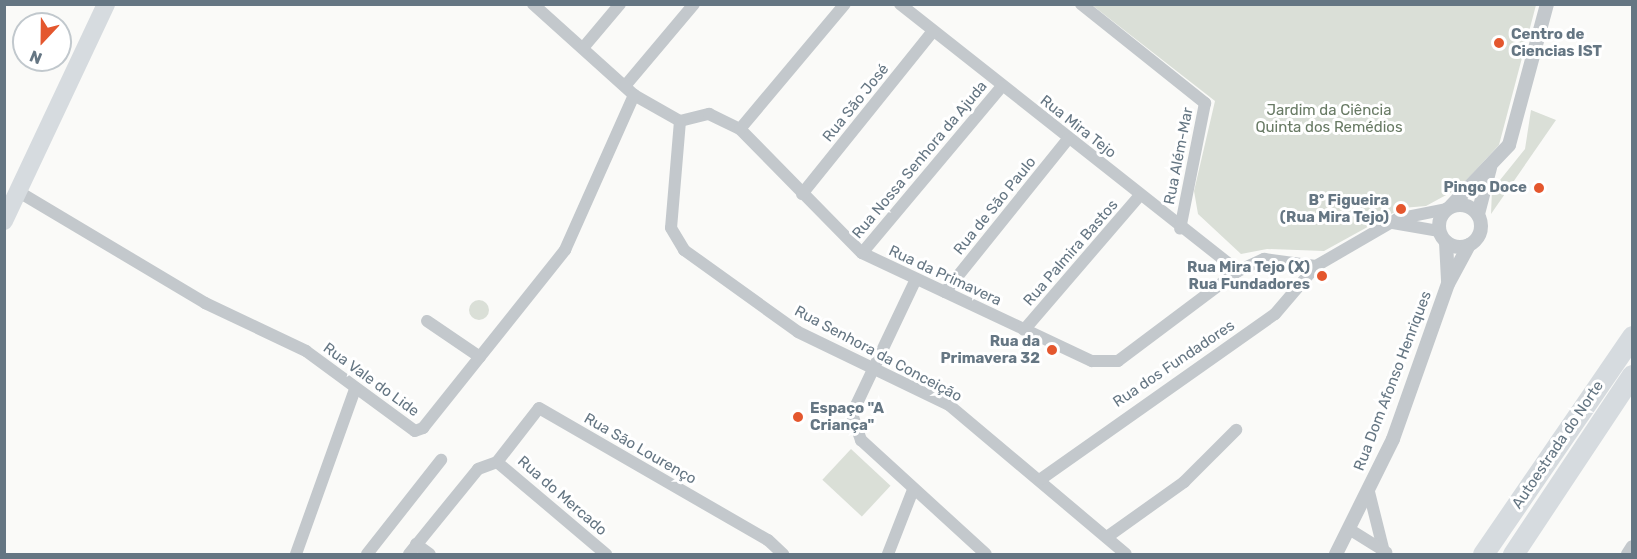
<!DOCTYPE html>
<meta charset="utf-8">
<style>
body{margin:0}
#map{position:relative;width:1637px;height:559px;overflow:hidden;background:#fafaf8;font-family:Rubik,sans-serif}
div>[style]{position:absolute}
.green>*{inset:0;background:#dadfd7;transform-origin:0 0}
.round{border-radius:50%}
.minor>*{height:12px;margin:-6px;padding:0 6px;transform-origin:6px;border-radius:6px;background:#c3c8cc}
.tertiary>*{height:14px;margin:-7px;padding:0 7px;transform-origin:7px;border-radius:7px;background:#c3c8cc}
.tertiary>.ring{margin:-7px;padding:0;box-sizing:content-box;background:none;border:14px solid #c3c8cc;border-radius:50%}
.primary>*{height:18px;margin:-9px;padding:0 9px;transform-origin:9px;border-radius:9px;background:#d6dbdf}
.motorway>*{height:21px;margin:-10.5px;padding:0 10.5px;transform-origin:10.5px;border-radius:10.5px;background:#d6dbdf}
.dots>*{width:16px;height:16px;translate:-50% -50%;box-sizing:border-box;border:3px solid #fff;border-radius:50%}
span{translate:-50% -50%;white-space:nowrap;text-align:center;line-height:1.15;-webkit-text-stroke:6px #fff;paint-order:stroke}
.poi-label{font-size:15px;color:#657683;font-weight:700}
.left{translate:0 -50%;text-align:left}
.right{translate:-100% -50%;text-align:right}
.street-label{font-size:15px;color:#657683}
.park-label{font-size:15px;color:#687a64}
.frame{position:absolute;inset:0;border:6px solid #657683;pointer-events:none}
.north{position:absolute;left:12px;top:12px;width:60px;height:60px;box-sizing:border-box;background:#fff;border:2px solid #c1c8cd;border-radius:50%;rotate:202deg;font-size:16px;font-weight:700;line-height:24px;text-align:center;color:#657683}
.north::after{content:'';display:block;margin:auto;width:21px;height:27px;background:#e4572e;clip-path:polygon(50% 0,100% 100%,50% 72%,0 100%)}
</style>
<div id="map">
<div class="green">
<div style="clip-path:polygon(1092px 5px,1536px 5px,1499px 145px,1459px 188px,1426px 206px,1402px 208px,1324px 251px,1267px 249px,1241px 254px,1198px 214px,1194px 191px,1215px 101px)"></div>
<div style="clip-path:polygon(1531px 110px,1556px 120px,1491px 214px,1492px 190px,1525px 149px)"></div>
<div class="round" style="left:469px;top:300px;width:20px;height:20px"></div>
<div style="left:851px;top:449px;width:54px;height:42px;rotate:43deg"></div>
</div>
<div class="minor">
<div style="left:533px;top:4px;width:136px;rotate:42deg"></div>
<div style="left:634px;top:95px;width:53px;rotate:29.5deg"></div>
<div style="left:680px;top:121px;width:30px;rotate:-14deg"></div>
<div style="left:709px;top:114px;width:34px;rotate:26deg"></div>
<div style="left:740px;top:129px;width:174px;rotate:45.5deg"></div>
<div style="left:862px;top:253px;width:254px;rotate:25.2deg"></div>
<div style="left:1092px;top:361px;width:26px"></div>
<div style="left:1118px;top:361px;width:150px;rotate:-36.9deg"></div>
<div style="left:1238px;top:271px;width:29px;rotate:-25deg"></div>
<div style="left:1264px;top:259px;width:52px;rotate:7.7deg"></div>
<div style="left:1316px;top:266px;width:94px;rotate:-30.1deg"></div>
<div style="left:1397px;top:219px;width:50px;rotate:-11.5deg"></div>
<div style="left:900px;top:4px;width:431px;rotate:38.3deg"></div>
<div style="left:1081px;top:4px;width:159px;rotate:38.6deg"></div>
<div style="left:1205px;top:103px;width:128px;rotate:101.2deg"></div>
<div style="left:583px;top:48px;width:57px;rotate:-49.9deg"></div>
<div style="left:625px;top:86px;width:107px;rotate:-49.9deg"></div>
<div style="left:680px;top:121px;width:107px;rotate:94.8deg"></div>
<div style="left:671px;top:228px;width:26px;rotate:59deg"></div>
<div style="left:684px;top:250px;width:140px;rotate:35.7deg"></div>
<div style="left:798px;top:332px;width:168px;rotate:25.8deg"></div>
<div style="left:949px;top:405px;width:231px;rotate:40.1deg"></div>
<div style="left:740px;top:129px;width:163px;rotate:-50deg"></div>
<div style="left:19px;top:192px;width:217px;rotate:30.8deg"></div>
<div style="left:205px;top:303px;width:112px;rotate:25.4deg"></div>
<div style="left:306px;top:351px;width:135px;rotate:36.3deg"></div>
<div style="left:415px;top:431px;width:9px;rotate:-21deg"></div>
<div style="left:423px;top:428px;width:228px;rotate:-51.4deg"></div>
<div style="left:565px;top:250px;width:170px;rotate:-66deg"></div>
<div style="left:802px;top:194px;width:209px;rotate:-51.2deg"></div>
<div style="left:1393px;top:223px;width:47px;rotate:9.9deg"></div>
<div style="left:862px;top:253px;width:218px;rotate:-50deg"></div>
<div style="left:916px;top:279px;width:149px;rotate:115.4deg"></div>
<div style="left:852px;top:414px;width:28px;rotate:71deg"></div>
<div style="left:861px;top:440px;width:169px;rotate:42.4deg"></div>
<div style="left:945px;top:292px;width:196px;rotate:-51.2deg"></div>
<div style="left:427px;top:321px;width:64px;rotate:34.2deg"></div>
<div style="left:1024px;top:330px;width:178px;rotate:-49.3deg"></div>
<div style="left:497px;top:462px;width:68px;rotate:-52.1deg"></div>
<div style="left:539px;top:408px;width:264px;rotate:30deg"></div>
<div style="left:768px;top:540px;width:21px;rotate:43deg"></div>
<div style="left:497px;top:462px;width:143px;rotate:40.2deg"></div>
<div style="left:1041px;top:479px;width:286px;rotate:-35.2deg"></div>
<div style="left:1275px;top:314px;width:63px;rotate:-49.5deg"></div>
<div style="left:1369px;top:492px;width:58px;rotate:76deg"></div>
<div style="left:1349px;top:529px;width:44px;rotate:31.9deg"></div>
<div style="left:1107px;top:537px;width:95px;rotate:-35.5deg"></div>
<div style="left:1184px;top:482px;width:74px;rotate:-45deg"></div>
<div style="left:416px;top:544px;width:17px;rotate:36deg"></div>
<div style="left:296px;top:554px;width:175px;rotate:-70.3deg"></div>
<div style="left:367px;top:554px;width:120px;rotate:-51.8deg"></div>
<div style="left:409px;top:554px;width:109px;rotate:-50.9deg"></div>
<div style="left:478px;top:469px;width:20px;rotate:-20deg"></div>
<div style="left:888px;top:554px;width:69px;rotate:-68.7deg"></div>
<div style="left:1627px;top:554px;width:9px;rotate:-58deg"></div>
</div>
<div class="tertiary">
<div class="ring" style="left:1439px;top:205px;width:28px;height:28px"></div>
<div style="left:1451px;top:206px;width:84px;rotate:-46.4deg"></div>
<div style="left:1509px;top:145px;width:146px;rotate:-74.9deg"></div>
<div style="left:1478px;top:214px;width:48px;rotate:-75.4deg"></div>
<div style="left:1446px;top:242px;width:39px;rotate:87deg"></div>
<div style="left:1336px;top:554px;width:128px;rotate:-63.6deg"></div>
<div style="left:1393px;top:439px;width:164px;rotate:-70.5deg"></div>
<div style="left:1448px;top:284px;width:44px;rotate:-61.7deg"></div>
</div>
<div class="primary">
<div style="left:4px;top:221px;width:240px;rotate:-64.8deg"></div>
</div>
<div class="motorway">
<div style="left:1483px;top:554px;width:264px;rotate:-55.6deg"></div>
<div style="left:1513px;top:554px;width:215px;rotate:-56.4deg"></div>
</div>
<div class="dots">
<div style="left:1499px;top:43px;background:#e4572e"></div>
<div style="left:1539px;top:188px;background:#e4572e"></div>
<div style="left:1401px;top:209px;background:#e4572e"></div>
<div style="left:1322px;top:276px;background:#e4572e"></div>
<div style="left:1052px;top:350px;background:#e4572e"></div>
<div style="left:798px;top:417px;background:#e4572e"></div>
</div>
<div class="poi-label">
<span class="left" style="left:1511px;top:43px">Centro de<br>Ciencias IST</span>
<span class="right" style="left:1527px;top:188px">Pingo Doce</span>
<span class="right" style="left:1389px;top:209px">Bº Figueira<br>(Rua Mira Tejo)</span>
<span class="right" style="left:1310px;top:276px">Rua Mira Tejo (X)<br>Rua Fundadores</span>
<span class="right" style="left:1040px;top:350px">Rua da<br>Primavera 32</span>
<span class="left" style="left:810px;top:417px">Espaço "A<br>Criança"</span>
</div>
<div class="street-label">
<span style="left:856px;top:103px;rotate:-51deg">Rua São José</span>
<span style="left:1078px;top:127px;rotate:38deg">Rua Mira Tejo</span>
<span style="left:1179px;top:156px;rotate:-79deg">Rua Além-Mar</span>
<span style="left:920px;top:160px;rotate:-50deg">Rua Nossa Senhora da Ajuda</span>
<span style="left:995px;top:206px;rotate:-51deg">Rua de São Paulo</span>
<span style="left:1071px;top:253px;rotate:-49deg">Rua Palmira Bastos</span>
<span style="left:945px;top:276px;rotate:25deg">Rua da Primavera</span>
<span style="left:878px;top:354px;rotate:28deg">Rua Senhora da Conceição</span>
<span style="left:1174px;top:364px;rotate:-34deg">Rua dos Fundadores</span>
<span style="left:371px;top:380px;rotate:36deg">Rua Vale do Lide</span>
<span style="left:1393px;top:381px;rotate:-69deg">Rua Dom Afonso Henriques</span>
<span style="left:1558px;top:445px;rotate:-56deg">Autoestrada do Norte</span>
<span style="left:640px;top:449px;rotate:30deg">Rua São Lourenço</span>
<span style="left:562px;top:496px;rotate:41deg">Rua do Mercado</span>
</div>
<div class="park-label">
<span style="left:1329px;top:119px">Jardim da Ciência<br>Quinta dos Remédios</span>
</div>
<div class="frame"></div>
<div class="north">N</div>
</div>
